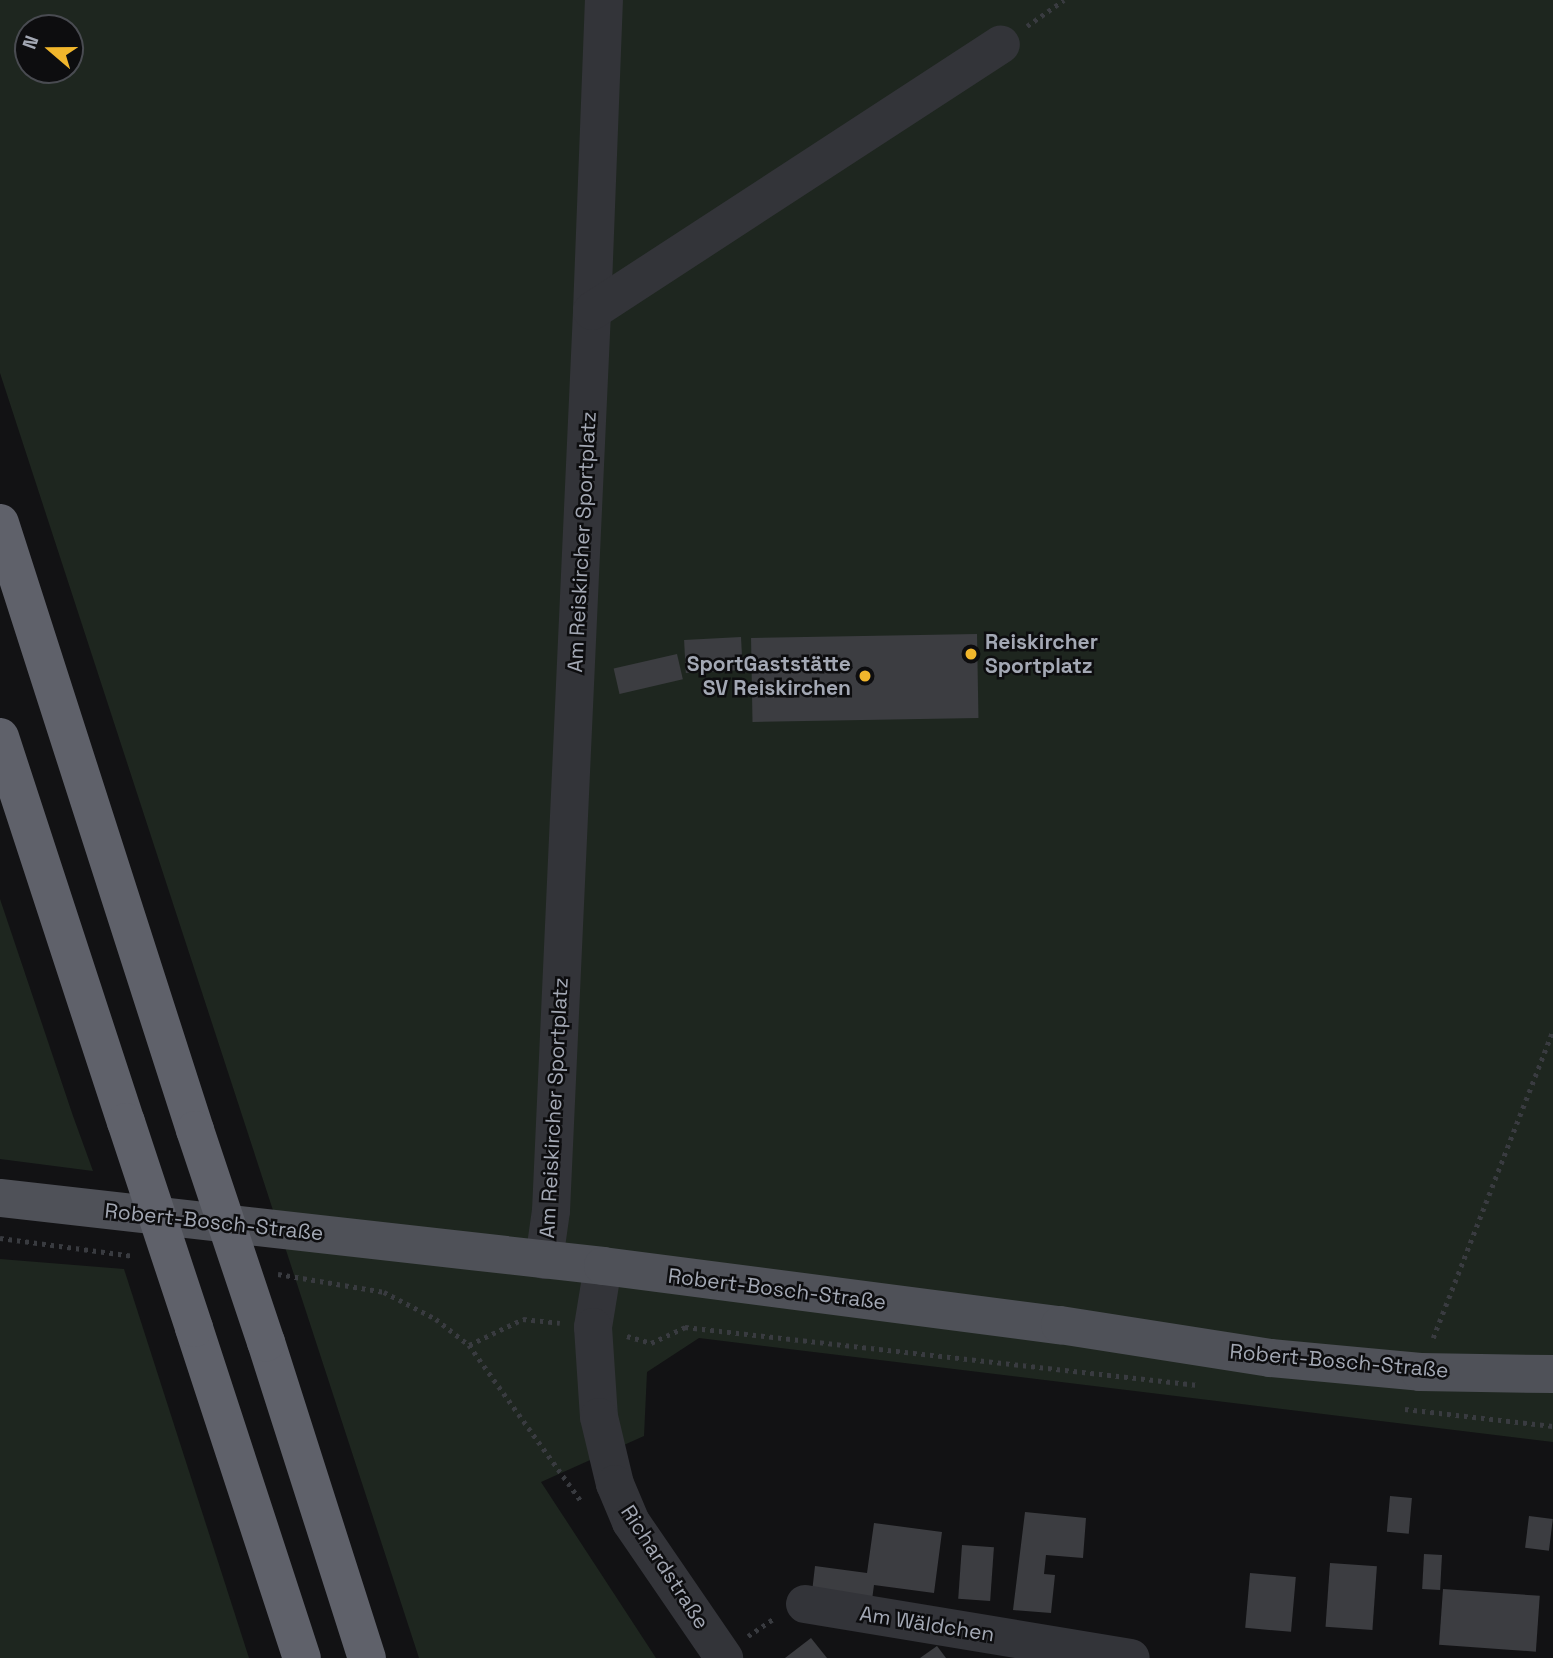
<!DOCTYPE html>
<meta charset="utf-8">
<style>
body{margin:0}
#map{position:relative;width:1553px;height:1658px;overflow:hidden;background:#121214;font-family:"Space Grotesk",sans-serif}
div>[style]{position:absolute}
.green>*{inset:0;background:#1e261f}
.building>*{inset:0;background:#3c3d41;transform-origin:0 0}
.path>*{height:4.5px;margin-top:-2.25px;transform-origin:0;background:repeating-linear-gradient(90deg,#393b40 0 3.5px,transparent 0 8.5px)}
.minor>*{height:38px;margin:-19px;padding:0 19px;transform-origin:19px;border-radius:19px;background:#333439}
.major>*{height:38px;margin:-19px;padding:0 19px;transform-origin:19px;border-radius:19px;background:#4f5158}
.highway>*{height:38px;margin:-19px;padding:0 19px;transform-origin:19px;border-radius:19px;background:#5f616a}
.highway-bridge>*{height:38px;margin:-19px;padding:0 19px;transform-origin:19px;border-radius:19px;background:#5f616a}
.dots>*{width:19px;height:19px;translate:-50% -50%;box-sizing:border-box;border:4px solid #0d0d0f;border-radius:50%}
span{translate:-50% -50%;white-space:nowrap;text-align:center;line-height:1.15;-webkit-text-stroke:5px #0d0d0f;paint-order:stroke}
.street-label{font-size:21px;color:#a3a8b4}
.poi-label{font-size:21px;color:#a3a8b4;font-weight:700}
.left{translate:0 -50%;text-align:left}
.right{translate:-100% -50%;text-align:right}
.north{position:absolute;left:14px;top:14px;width:70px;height:70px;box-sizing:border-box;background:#0d0d0f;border:2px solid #494b51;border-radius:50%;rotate:290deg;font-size:19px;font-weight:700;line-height:28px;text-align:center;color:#a3a8b4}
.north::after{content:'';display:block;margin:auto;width:24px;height:32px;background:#f1b62c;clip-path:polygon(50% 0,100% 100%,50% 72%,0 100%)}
</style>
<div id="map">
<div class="green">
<div style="clip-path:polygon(evenodd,0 0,1553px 0,1553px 1442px,699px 1338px,647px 1372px,644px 1436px,541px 1482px,656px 1658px,419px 1658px,0 373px,0 0,28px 28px,70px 28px,70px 70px,28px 70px,28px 28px)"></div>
<div style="clip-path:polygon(0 899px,73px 1116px,93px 1171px,0 1159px)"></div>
<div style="clip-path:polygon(0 1259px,124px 1269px,249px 1658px,0 1658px)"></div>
</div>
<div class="building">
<div style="left:977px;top:634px;width:84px;height:226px;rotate:89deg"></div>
<div style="left:741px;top:637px;width:33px;height:57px;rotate:87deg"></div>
<div style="left:677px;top:654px;width:26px;height:65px;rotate:77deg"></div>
<div style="left:1390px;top:1496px;width:22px;height:36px;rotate:5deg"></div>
<div style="clip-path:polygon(1025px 1512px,1086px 1518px,1083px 1558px,1046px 1555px,1044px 1574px,1055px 1575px,1051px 1613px,1013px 1610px)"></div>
<div style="left:1529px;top:1516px;width:24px;height:32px;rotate:7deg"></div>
<div style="clip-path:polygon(874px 1523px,942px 1532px,934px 1593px,874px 1585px,872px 1600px,812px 1592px,815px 1566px,867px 1573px)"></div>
<div style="left:962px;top:1545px;width:32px;height:54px;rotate:4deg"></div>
<div style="left:1424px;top:1554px;width:18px;height:35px;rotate:3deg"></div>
<div style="left:1330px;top:1563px;width:47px;height:64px;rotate:4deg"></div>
<div style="left:1250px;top:1573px;width:46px;height:55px;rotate:5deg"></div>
<div style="left:1443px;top:1589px;width:97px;height:56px;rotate:4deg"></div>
<div style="clip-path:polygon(811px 1638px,827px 1658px,785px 1658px)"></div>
<div style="clip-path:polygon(937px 1646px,946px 1658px,920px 1658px)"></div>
</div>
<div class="path">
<div style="left:1027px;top:26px;width:45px;rotate:-35.1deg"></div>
<div style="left:0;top:1238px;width:135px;rotate:7.7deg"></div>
<div style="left:278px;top:1274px;width:108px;rotate:9.6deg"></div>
<div style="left:384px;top:1292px;width:59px;rotate:27.4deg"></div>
<div style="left:436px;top:1319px;width:42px;rotate:38.2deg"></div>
<div style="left:469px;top:1345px;width:193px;rotate:54.3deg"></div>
<div style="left:627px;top:1336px;width:25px;rotate:16deg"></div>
<div style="left:651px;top:1343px;width:38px;rotate:-25deg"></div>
<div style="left:685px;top:1327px;width:516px;rotate:6.45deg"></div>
<div style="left:1433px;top:1338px;width:330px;rotate:-68.7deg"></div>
<div style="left:469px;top:1345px;width:60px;rotate:-25.7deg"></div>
<div style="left:523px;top:1319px;width:37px;rotate:6deg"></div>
<div style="left:1405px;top:1409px;width:149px;rotate:6.6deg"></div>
<div style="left:748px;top:1636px;width:30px;rotate:-34deg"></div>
</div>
<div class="minor">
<div style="left:592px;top:311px;width:311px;rotate:-87.8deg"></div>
<div style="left:544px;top:1260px;width:49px;rotate:-81.9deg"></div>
<div style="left:551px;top:1211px;width:901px;rotate:-87.39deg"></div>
<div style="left:592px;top:311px;width:488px;rotate:-33.1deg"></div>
<div style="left:603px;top:1266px;width:62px;rotate:99.3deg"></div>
<div style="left:593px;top:1327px;width:90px;rotate:86.2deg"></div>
<div style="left:599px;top:1417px;width:69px;rotate:76.6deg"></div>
<div style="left:615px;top:1484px;width:41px;rotate:67.2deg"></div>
<div style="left:631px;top:1522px;width:165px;rotate:55.6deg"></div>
<div style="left:805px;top:1604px;width:330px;rotate:9.4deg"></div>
</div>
<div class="major">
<div style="left:0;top:1198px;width:607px;rotate:6.43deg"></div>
<div style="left:603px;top:1266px;width:461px;rotate:7.4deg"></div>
<div style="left:1060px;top:1325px;width:213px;rotate:8.9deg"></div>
<div style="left:1270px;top:1358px;width:151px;rotate:5.3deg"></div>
<div style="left:1420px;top:1372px;width:133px;rotate:0.9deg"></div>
</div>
<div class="highway">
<div style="left:0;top:523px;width:638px;rotate:72.19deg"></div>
<div style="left:0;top:737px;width:405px;rotate:71.9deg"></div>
<div style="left:194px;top:1328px;width:347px;rotate:71.9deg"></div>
<div style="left:266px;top:1342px;width:332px;rotate:72.3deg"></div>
</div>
<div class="highway-bridge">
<div style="left:126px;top:1122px;width:217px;rotate:71.7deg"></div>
<div style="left:195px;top:1130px;width:224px;rotate:71.5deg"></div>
</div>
<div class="dots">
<div style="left:971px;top:654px;background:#f1b62c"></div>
<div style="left:865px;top:676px;background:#f1b62c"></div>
</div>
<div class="street-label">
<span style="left:582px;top:542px;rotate:-87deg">Am Reiskircher Sportplatz</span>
<span style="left:554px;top:1108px;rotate:-87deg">Am Reiskircher Sportplatz</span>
<span style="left:214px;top:1222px;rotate:6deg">Robert-Bosch-Straße</span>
<span style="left:777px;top:1289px;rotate:7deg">Robert-Bosch-Straße</span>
<span style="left:1339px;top:1361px;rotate:5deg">Robert-Bosch-Straße</span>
<span style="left:665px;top:1567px;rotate:57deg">Richardstraße</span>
<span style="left:927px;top:1624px;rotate:9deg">Am Wäldchen</span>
</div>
<div class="poi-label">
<span class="left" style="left:985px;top:654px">Reiskircher<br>Sportplatz</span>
<span class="right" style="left:851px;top:676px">SportGaststätte<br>SV Reiskirchen</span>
</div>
<div class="north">N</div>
</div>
